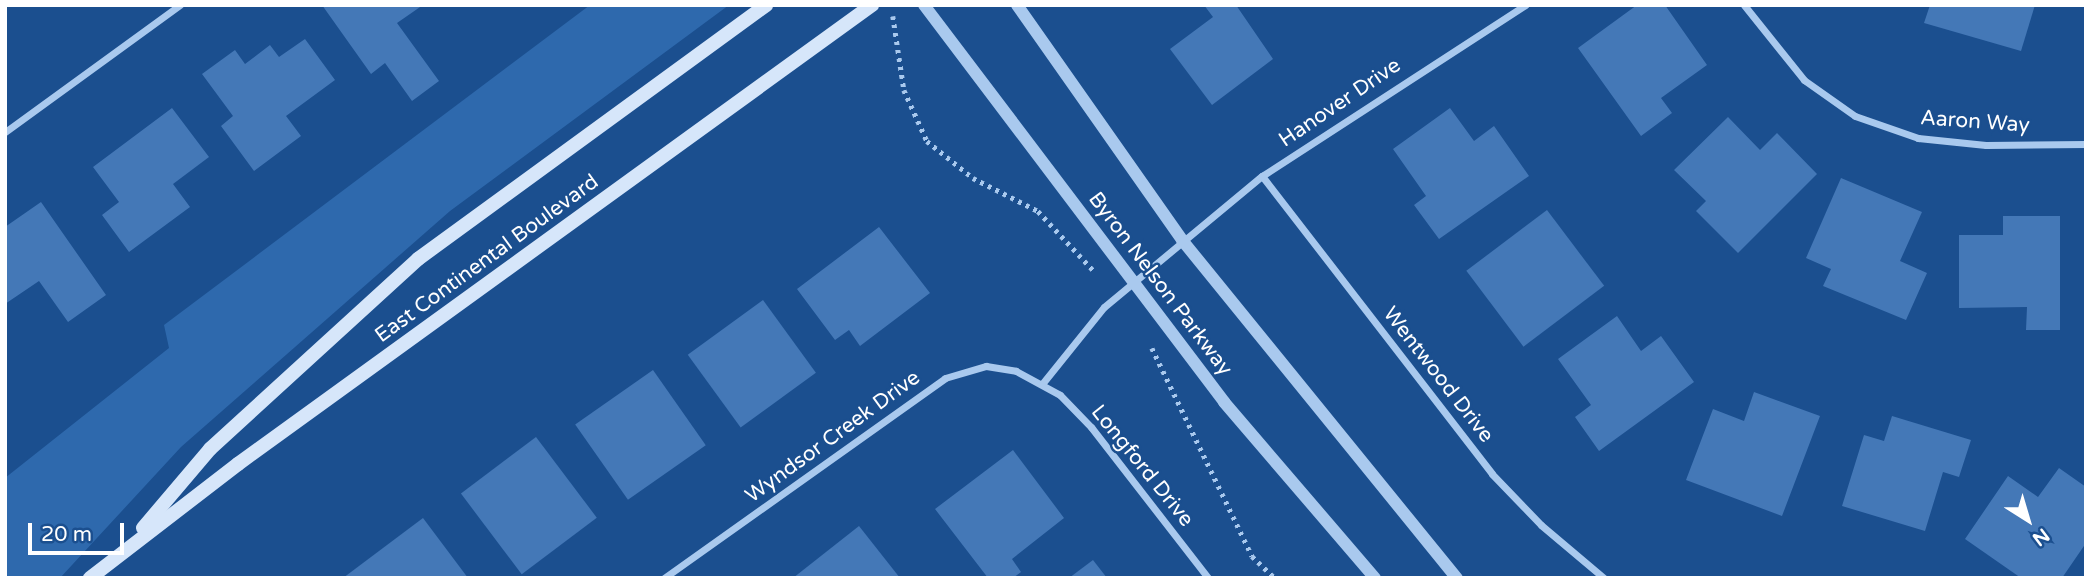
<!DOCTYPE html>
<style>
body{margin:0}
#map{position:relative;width:2091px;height:583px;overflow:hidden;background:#1b4f8f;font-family:"Varela Round",sans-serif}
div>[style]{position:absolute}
.green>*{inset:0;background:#2e69ad}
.building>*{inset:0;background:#4478b7;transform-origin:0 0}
.path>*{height:4.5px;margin-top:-2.25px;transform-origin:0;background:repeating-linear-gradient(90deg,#a9c9ee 0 3.5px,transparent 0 8.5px)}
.minor>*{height:7px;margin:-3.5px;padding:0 3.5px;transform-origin:3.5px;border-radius:3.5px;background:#a9c9ee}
.tertiary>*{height:12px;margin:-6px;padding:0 6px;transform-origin:6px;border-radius:6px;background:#a9c9ee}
.secondary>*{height:14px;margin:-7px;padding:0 7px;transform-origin:7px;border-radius:7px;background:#d6e6fa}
span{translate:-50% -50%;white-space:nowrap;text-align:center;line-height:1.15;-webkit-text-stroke:5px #1b4f8f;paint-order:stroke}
.street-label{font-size:21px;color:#fff}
.frame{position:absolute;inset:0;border:7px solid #fff;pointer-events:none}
.north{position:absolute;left:1993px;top:485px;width:70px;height:70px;-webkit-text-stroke:5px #1b4f8f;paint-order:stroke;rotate:143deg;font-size:19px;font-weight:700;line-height:28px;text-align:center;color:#fff}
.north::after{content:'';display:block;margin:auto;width:24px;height:32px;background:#fff;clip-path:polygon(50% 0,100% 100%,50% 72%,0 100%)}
.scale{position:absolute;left:28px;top:523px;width:96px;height:32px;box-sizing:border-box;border:4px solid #fff;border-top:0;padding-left:9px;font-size:21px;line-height:24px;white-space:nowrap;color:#fff;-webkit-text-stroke:5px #1b4f8f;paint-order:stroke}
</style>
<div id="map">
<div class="green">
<div style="clip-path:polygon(590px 5px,729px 5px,450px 211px,181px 447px,60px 578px,5px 578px,5px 478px,169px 348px,164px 325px)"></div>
</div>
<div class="building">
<div style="clip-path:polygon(322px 5px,423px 5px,397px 23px,439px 81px,412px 101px,385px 63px,371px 74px)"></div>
<div style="clip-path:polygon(1204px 5px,1236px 5px,1273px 59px,1212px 105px,1170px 49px,1213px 17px)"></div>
<div style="clip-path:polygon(1637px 5px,1665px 5px,1707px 65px,1661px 98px,1672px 113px,1641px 136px,1578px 48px)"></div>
<div style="clip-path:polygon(1930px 5px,2035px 5px,2021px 51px,1924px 23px)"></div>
<div style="clip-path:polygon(305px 39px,335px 80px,286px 116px,301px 136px,254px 171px,221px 126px,233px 116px,202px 74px,235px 50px,245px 64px,270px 45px,279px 57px)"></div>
<div style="clip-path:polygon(172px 108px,209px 157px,173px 184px,190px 207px,129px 252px,102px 215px,119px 202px,93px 167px)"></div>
<div style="clip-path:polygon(1450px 108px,1474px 141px,1494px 126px,1529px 176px,1439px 239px,1414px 205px,1426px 196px,1393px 149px)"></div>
<div style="clip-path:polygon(1728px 117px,1760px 150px,1777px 133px,1817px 174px,1738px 253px,1696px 211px,1706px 201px,1674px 170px)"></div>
<div style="clip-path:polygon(1841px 178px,1922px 212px,1900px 261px,1927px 273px,1906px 320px,1823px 286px,1831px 269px,1806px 258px)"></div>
<div style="clip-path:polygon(41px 202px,106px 295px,68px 322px,39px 281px,5px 304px,5px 227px)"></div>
<div style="left:1547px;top:210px;width:95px;height:101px;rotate:53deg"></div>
<div style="clip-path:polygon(2003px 216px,2060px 216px,2060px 330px,2026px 330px,2027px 307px,1959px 308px,1959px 235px,2003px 235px)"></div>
<div style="clip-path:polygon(879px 227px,930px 293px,860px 346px,849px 330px,835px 340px,797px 289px)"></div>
<div style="left:763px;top:300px;width:90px;height:93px;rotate:54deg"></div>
<div style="clip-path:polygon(1617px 316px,1641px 351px,1661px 336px,1694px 382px,1599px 451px,1575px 417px,1591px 405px,1558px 359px)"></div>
<div style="left:653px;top:370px;width:92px;height:95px;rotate:55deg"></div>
<div style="clip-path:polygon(1754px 392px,1820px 416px,1782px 516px,1686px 480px,1713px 409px,1744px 421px)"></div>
<div style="clip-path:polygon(1892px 416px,1971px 440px,1959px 477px,1943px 472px,1925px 531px,1842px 506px,1864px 435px,1884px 441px)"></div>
<div style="left:536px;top:437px;width:101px;height:94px;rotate:53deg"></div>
<div style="clip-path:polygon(1013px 450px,1064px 518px,1012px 559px,1021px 572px,1013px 578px,988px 578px,935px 509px)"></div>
<div style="clip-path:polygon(2059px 468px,2086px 487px,2086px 543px,2062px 578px,2021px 578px,1965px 539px,2008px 476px,2038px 497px)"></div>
<div style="clip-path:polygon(423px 518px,468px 578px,343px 578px)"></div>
<div style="clip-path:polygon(859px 526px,900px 578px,793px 578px)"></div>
<div style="clip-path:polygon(1093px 560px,1107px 578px,1069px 578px)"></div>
</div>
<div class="path">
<div style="left:893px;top:16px;width:75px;rotate:81.5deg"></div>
<div style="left:904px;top:90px;width:56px;rotate:65.7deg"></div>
<div style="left:927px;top:141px;width:59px;rotate:38.8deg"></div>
<div style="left:973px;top:178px;width:73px;rotate:26.9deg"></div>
<div style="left:1038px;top:211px;width:82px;rotate:47deg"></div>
<div style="left:1152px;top:348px;width:231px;rotate:64.3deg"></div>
<div style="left:1252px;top:556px;width:32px;rotate:44deg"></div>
</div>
<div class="minor">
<div style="left:1744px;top:5px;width:96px;rotate:51.3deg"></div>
<div style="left:1804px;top:80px;width:62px;rotate:35.2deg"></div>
<div style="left:1855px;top:116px;width:67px;rotate:19.2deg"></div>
<div style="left:1918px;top:138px;width:68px;rotate:5.9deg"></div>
<div style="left:1986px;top:145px;width:100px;rotate:-0.6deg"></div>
<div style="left:5px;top:132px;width:216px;rotate:-36deg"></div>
<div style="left:1262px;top:176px;width:376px;rotate:52.3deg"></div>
<div style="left:1492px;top:474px;width:71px;rotate:46.1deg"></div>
<div style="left:1541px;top:525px;width:82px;rotate:40.1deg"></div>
<div style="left:1042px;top:384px;width:99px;rotate:-51.2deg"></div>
<div style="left:1104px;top:307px;width:205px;rotate:-39.7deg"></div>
<div style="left:1262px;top:176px;width:314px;rotate:-33deg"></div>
<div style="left:664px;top:578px;width:345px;rotate:-35.4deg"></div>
<div style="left:945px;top:378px;width:43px;rotate:-16.3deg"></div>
<div style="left:986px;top:366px;width:30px;rotate:9deg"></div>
<div style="left:1016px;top:371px;width:50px;rotate:28.6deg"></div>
<div style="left:1060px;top:395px;width:45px;rotate:45.9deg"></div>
<div style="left:1091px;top:427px;width:191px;rotate:52.2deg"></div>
</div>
<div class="tertiary">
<div style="left:924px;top:5px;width:498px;rotate:52.9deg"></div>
<div style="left:1224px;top:402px;width:232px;rotate:49.4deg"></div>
<div style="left:1017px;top:5px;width:287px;rotate:54.9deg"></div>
<div style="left:1182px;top:240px;width:436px;rotate:50.9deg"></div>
</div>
<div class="secondary">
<div style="left:143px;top:528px;width:104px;rotate:-49.7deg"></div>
<div style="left:210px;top:449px;width:282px;rotate:-42.4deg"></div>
<div style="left:418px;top:259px;width:431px;rotate:-36.1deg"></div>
<div style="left:90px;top:578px;width:187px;rotate:-37.6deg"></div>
<div style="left:238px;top:464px;width:783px;rotate:-35.9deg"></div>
</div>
<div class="street-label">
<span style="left:1340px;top:103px;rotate:-34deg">Hanover Drive</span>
<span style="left:1975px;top:122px;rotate:4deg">Aaron Way</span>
<span style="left:487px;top:259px;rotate:-36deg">East Continental Boulevard</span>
<span style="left:1160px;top:284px;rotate:53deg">Byron Nelson Parkway</span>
<span style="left:1438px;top:375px;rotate:52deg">Wentwood Drive</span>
<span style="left:833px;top:437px;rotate:-36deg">Wyndsor Creek Drive</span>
<span style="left:1142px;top:466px;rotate:51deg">Longford Drive</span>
</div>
<div class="frame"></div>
<div class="north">N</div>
<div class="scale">20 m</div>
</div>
